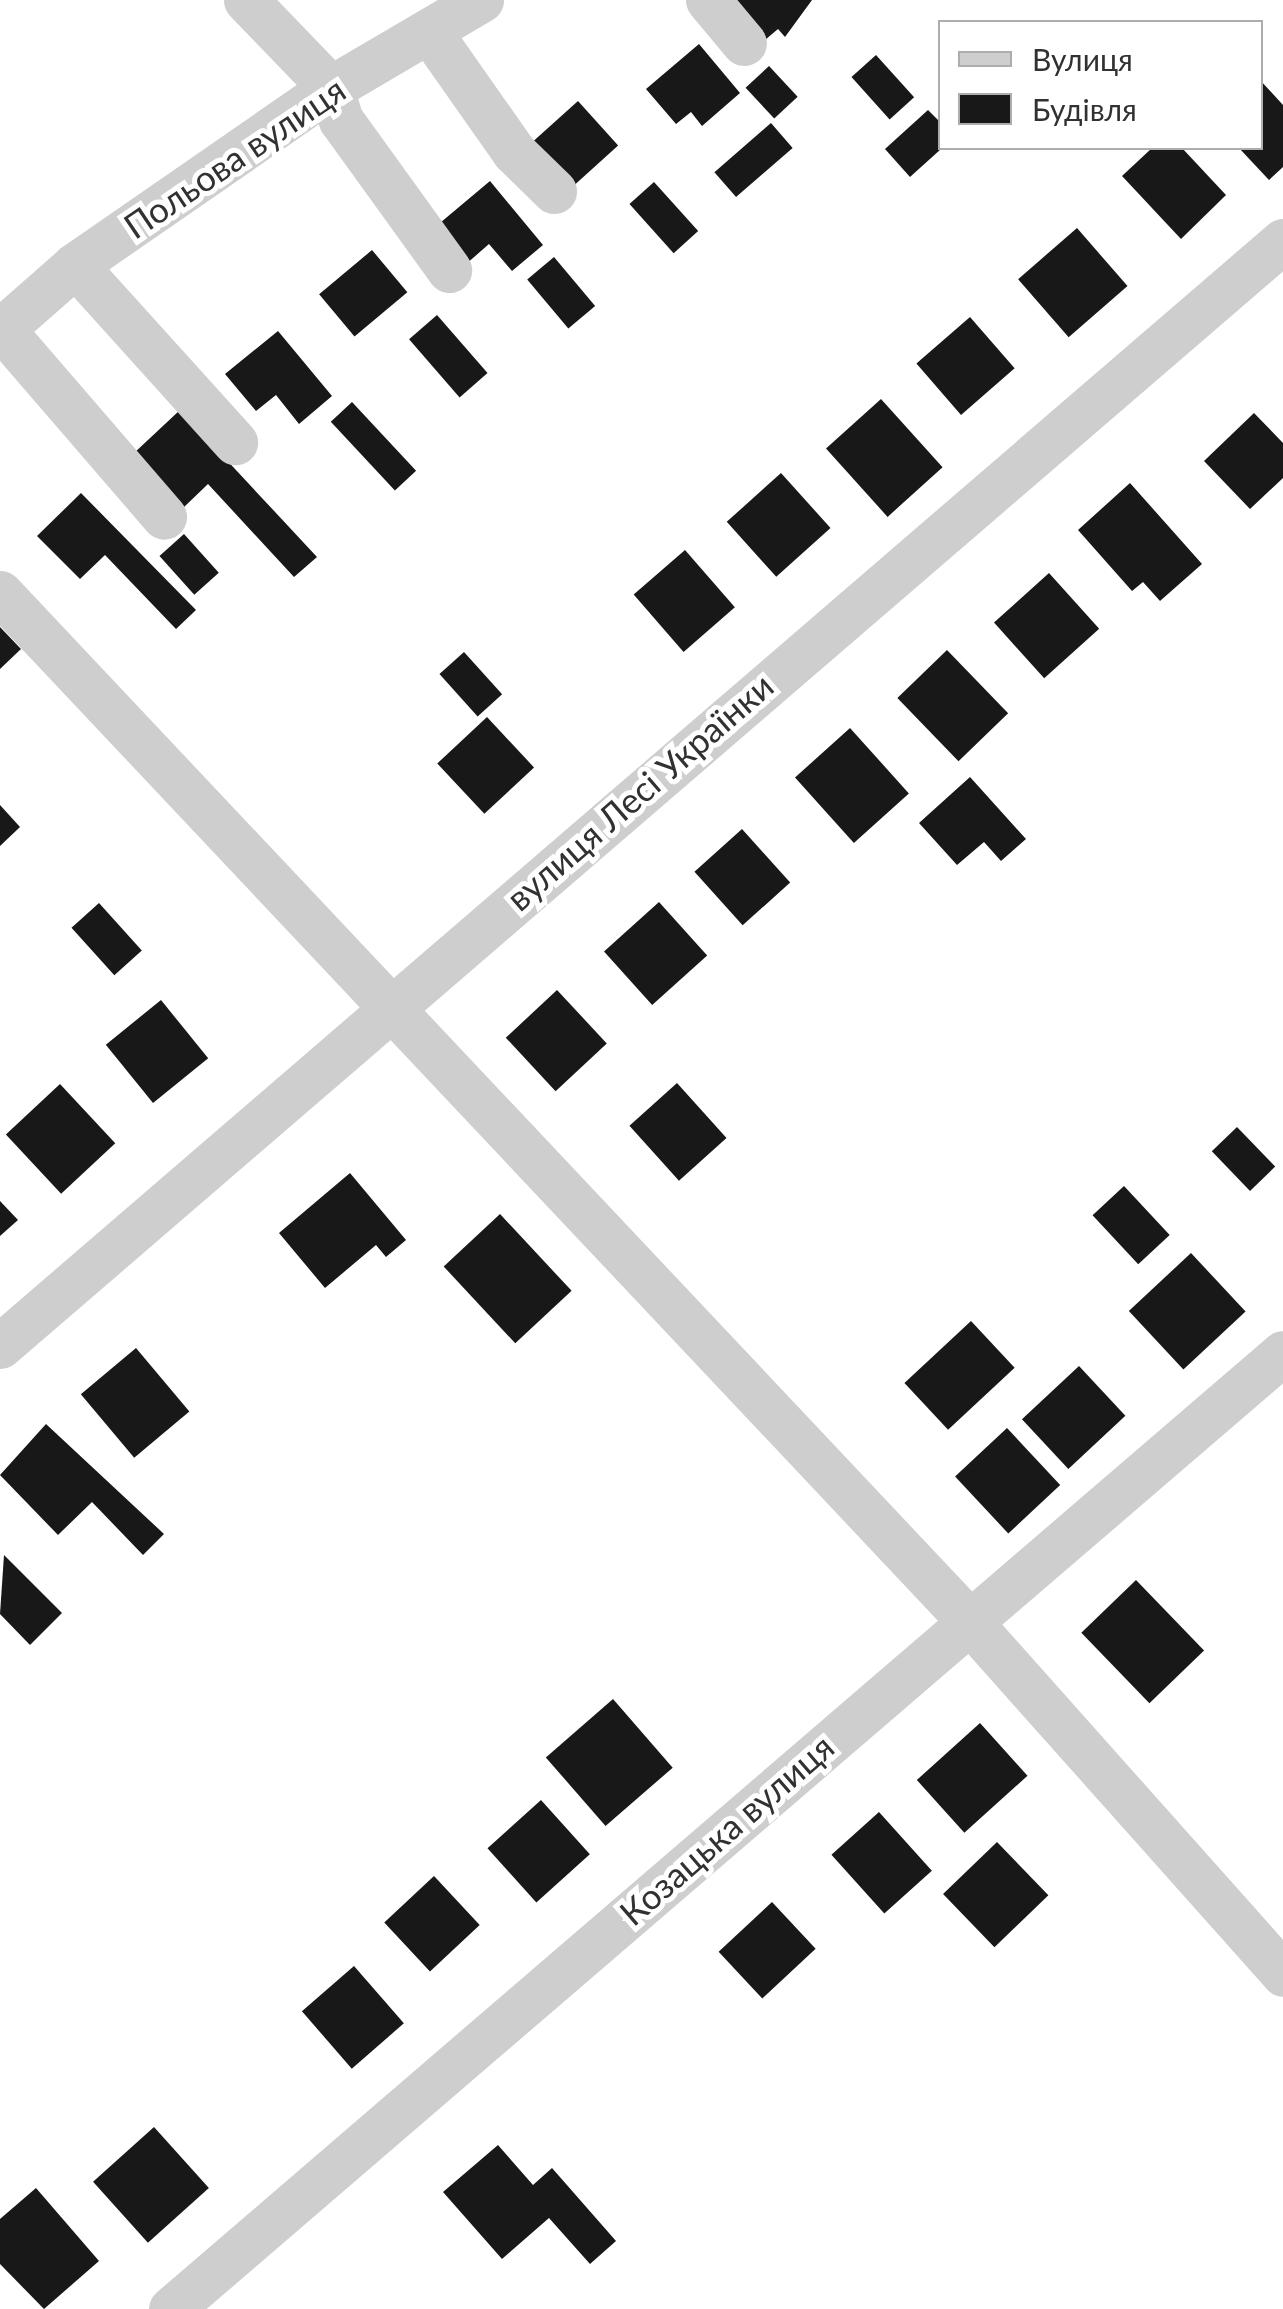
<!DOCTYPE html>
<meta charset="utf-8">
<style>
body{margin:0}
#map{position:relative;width:1283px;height:2309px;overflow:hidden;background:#fff;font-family:Lato,sans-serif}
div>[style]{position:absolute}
.building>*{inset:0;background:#181818;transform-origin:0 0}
.minor>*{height:45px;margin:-22.5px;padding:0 22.5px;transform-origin:22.5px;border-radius:22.5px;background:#cecece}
span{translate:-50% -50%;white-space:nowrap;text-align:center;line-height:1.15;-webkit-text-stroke:10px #fff;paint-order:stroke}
.street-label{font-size:35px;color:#313131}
.legend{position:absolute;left:938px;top:20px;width:325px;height:130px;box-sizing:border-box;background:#fff;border:2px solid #adadad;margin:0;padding:12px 18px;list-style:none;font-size:30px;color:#313131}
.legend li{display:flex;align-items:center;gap:20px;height:50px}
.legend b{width:50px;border:2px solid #adadad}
</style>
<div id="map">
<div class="building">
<div style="clip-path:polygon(721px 0,812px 0,785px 37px,778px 29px,759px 45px)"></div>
<div style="clip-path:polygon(699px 44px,740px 93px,702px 126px,691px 112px,676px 124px,646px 89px)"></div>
<div style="left:876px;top:55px;width:57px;height:33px;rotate:48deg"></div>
<div style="left:769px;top:66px;width:42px;height:32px;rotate:47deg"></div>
<div style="clip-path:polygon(1260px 80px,1283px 105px,1283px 167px,1269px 180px,1239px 148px,1260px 148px)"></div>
<div style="left:578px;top:101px;width:60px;height:64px;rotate:48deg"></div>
<div style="clip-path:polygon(928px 110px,941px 123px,941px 149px,910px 177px,885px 149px)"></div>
<div style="left:771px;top:123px;width:33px;height:75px;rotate:49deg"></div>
<div style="clip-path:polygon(1152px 148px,1182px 148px,1226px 195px,1181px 239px,1122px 176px)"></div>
<div style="clip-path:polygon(490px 181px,543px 245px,512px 271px,489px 244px,465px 265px,434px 228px)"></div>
<div style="left:654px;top:182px;width:66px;height:33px;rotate:48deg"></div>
<div style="left:1077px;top:228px;width:77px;height:78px;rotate:49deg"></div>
<div style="left:372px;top:250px;width:55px;height:69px;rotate:50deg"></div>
<div style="left:554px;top:257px;width:64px;height:35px;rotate:50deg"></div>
<div style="left:437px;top:315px;width:77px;height:37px;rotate:49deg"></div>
<div style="left:970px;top:317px;width:68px;height:71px;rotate:49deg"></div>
<div style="clip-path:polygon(278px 331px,332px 396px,299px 424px,276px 395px,256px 411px,225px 374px)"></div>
<div style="left:881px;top:399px;width:92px;height:74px;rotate:48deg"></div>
<div style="left:352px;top:402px;width:94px;height:29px;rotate:47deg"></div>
<div style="clip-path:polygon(180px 410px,317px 557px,294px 577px,208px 484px,183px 508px,133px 454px)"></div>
<div style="clip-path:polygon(1254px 413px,1283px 443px,1283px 478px,1250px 509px,1204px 461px)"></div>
<div style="left:781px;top:473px;width:74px;height:73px;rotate:48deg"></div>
<div style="clip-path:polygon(1130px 483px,1202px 564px,1160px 601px,1143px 582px,1132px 591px,1078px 530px)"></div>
<div style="clip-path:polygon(81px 493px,196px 610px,176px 629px,105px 555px,80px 579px,37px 536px)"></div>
<div style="left:184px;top:534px;width:52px;height:33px;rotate:48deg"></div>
<div style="left:685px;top:550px;width:76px;height:68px;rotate:49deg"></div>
<div style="left:1049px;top:573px;width:75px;height:74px;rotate:48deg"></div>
<div style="clip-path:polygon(0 627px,21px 649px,0 669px)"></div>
<div style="left:947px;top:650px;width:88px;height:69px;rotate:46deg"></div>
<div style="left:464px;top:652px;width:57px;height:33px;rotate:48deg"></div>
<div style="left:487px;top:717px;width:69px;height:68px;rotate:47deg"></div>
<div style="left:850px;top:728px;width:88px;height:74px;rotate:48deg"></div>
<div style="clip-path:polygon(970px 777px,1026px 839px,1001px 861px,984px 842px,957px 865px,919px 823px)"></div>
<div style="clip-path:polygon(0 805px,20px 827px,0 846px)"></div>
<div style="left:742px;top:829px;width:72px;height:64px;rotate:48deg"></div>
<div style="left:659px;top:902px;width:72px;height:74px;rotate:48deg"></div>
<div style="left:99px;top:903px;width:64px;height:37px;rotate:48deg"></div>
<div style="left:557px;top:990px;width:73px;height:70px;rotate:47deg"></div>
<div style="left:161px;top:1000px;width:75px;height:71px;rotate:51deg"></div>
<div style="left:677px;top:1083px;width:74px;height:64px;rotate:48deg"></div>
<div style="left:60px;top:1084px;width:81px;height:74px;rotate:47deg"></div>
<div style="left:1237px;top:1127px;width:55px;height:35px;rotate:46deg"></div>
<div style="clip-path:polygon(350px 1173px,406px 1240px,386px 1257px,376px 1245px,325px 1288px,279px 1233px)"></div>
<div style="left:1124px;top:1186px;width:67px;height:43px;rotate:47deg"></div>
<div style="clip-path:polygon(0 1201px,18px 1220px,0 1236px)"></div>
<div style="left:500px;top:1214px;width:105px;height:77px;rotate:47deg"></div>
<div style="left:1191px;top:1253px;width:80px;height:85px;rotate:47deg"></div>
<div style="left:971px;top:1321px;width:64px;height:91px;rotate:47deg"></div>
<div style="left:136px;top:1348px;width:83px;height:72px;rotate:50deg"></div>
<div style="left:1079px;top:1366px;width:68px;height:78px;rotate:47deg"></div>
<div style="clip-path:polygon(46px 1424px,164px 1534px,143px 1555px,92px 1502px,58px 1535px,0 1475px)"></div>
<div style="left:1007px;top:1428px;width:78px;height:71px;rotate:47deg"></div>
<div style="clip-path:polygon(4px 1555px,62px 1613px,30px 1645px,0 1614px)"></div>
<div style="left:1136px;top:1580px;width:98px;height:76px;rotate:46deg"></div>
<div style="left:613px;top:1699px;width:91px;height:89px;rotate:49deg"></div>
<div style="left:980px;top:1723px;width:71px;height:85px;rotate:48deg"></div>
<div style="left:541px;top:1800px;width:73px;height:72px;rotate:48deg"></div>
<div style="left:879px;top:1812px;width:79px;height:64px;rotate:48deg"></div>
<div style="left:997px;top:1842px;width:74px;height:75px;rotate:46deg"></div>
<div style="left:434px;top:1876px;width:67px;height:68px;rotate:47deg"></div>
<div style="left:772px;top:1902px;width:64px;height:73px;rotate:47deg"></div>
<div style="left:354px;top:1966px;width:76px;height:69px;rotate:49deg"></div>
<div style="left:154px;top:2127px;width:82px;height:82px;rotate:48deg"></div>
<div style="clip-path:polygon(498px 2145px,533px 2185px,552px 2168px,616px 2241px,590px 2264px,549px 2218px,502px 2259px,443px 2192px)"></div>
<div style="clip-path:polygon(36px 2188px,99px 2261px,44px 2309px,0 2264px,0 2219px)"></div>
</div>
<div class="minor">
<div style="left:246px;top:0;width:122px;rotate:46deg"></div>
<div style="left:331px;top:88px;width:34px;rotate:73deg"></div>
<div style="left:341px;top:120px;width:185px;rotate:54.2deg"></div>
<div style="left:708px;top:0;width:56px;rotate:50.1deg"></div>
<div style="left:429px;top:31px;width:148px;rotate:54.9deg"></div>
<div style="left:514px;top:152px;width:56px;rotate:44.3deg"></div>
<div style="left:75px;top:265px;width:239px;rotate:47.9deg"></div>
<div style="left:2px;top:329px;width:248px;rotate:49.2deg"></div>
<div style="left:0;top:331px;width:100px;rotate:-41.3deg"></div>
<div style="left:75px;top:265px;width:311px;rotate:-34.7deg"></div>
<div style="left:331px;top:88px;width:174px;rotate:-30.4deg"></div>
<div style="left:0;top:593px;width:1411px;rotate:46.69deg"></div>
<div style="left:968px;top:1620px;width:474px;rotate:48.3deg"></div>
<div style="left:0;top:1346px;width:1693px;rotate:-40.74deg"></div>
<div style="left:171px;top:2309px;width:1466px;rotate:-40.69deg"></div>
</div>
<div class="street-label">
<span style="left:234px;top:157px;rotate:-34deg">Польова вулиця</span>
<span style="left:639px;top:791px;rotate:-41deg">вулиця Лесі Українки</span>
<span style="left:726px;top:1829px;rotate:-41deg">Козацька вулиця</span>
</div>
<ul class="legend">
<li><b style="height:12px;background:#cecece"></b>Вулиця</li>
<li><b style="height:28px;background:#181818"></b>Будівля</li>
</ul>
</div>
